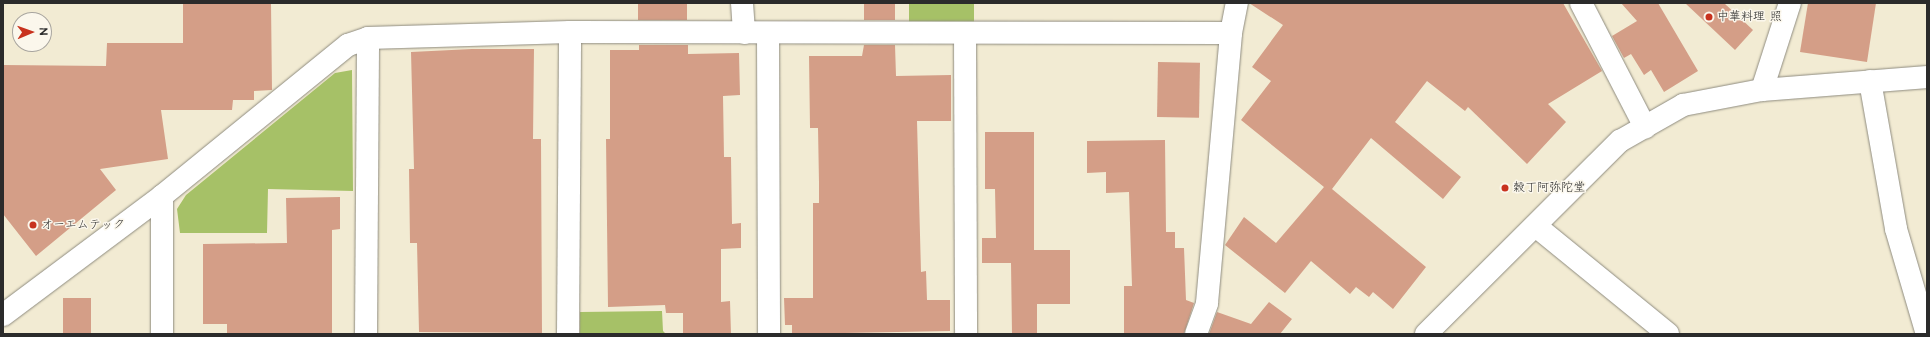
<!DOCTYPE html>
<meta charset="utf-8">
<style>
body{margin:0}
#map{position:relative;width:1930px;height:337px;overflow:hidden;background:#f2ebd3;font-family:"Architects Daughter","Klee One",sans-serif}
div>[style]{position:absolute}
.green>*{inset:0;background:#a6c167;transform-origin:0 0}
.building>*{inset:0;background:#d49e87;transform-origin:0 0}
.roads{filter:drop-shadow(0 0 1px #8e8b7f) drop-shadow(0 0 1px #8e8b7f)}
.street>*{height:22px;margin:-11px;padding:0 11px;transform-origin:11px;border-radius:11px;background:#fff}
.dots>*{width:11px;height:11px;translate:-50% -50%;box-sizing:border-box;border:2px solid #fbf7ec;border-radius:50%}
span{translate:-50% -50%;white-space:nowrap;text-align:center;line-height:1.15;-webkit-text-stroke:3px #fbf7ec;paint-order:stroke}
.poi-label{font-size:12px;color:#2b2b2b}
.left{translate:0 -50%;text-align:left}
.frame{position:absolute;inset:0;border:4px solid #2b2b2b;pointer-events:none}
.north{position:absolute;left:12px;top:12px;width:40px;height:40px;box-sizing:border-box;background:#fbf7ec;border:1px solid #a8a59f;border-radius:50%;rotate:88deg;font-size:11px;font-weight:700;line-height:16px;text-align:center;color:#2b2b2b}
.north::after{content:'';display:block;margin:auto;width:14px;height:18px;background:#c8321e;clip-path:polygon(50% 0,100% 100%,50% 72%,0 100%)}
</style>
<div id="map">
<div class="green">
<div style="left:909px;top:3px;width:65px;height:21px"></div>
<div style="clip-path:polygon(352px 70px,353px 191px,268px 189px,267px 233px,180px 233px,177px 209px,186px 195px,335px 73px)"></div>
<div style="clip-path:polygon(662px 311px,663px 331px,666px 334px,580px 334px,580px 312px)"></div>
</div>
<div class="building">
<div style="clip-path:polygon(183px 3px,271px 3px,272px 90px,254px 91px,254px 100px,233px 100px,232px 110px,161px 110px,168px 159px,100px 169px,116px 190px,36px 256px,3px 214px,3px 65px,106px 66px,107px 43px,183px 43px)"></div>
<div style="left:638px;top:3px;width:49px;height:17px"></div>
<div style="left:864px;top:3px;width:31px;height:17px"></div>
<div style="clip-path:polygon(1249px 3px,1563px 3px,1602px 71px,1548px 104px,1566px 122px,1527px 164px,1468px 107px,1465px 111px,1427px 81px,1395px 122px,1461px 177px,1443px 199px,1371px 138px,1332px 189px,1426px 267px,1393px 309px,1373px 292px,1369px 297px,1356px 287px,1350px 294px,1311px 261px,1285px 293px,1225px 245px,1244px 217px,1276px 243px,1324px 187px,1241px 120px,1271px 81px,1252px 67px,1283px 25px)"></div>
<div style="clip-path:polygon(1621px 3px,1658px 3px,1698px 71px,1664px 92px,1651px 70px,1644px 75px,1631px 54px,1624px 58px,1612px 36px,1637px 21px)"></div>
<div style="clip-path:polygon(1685px 3px,1724px 3px,1753px 30px,1735px 50px)"></div>
<div style="clip-path:polygon(1808px 3px,1876px 3px,1867px 62px,1800px 52px)"></div>
<div style="clip-path:polygon(639px 45px,688px 45px,688px 54px,739px 53px,740px 95px,723px 96px,724px 157px,731px 157px,732px 224px,741px 223px,741px 248px,721px 249px,721px 302px,730px 301px,731px 334px,683px 334px,683px 313px,666px 313px,665px 305px,608px 307px,606px 139px,610px 139px,610px 50px,639px 50px)"></div>
<div style="clip-path:polygon(864px 45px,895px 45px,896px 76px,951px 75px,951px 121px,917px 121px,921px 272px,926px 271px,927px 300px,950px 300px,950px 331px,792px 334px,792px 325px,785px 325px,784px 298px,813px 298px,813px 203px,819px 203px,819px 183px,818px 128px,810px 128px,809px 56px,862px 56px)"></div>
<div style="clip-path:polygon(472px 49px,534px 49px,533px 139px,541px 139px,542px 333px,419px 332px,417px 243px,410px 243px,409px 169px,414px 169px,411px 52px)"></div>
<div style="left:1158px;top:62px;width:42px;height:55px;rotate:1deg"></div>
<div style="clip-path:polygon(985px 132px,1034px 132px,1034px 250px,1070px 250px,1070px 304px,1037px 304px,1037px 334px,1012px 334px,1011px 263px,982px 263px,982px 238px,996px 238px,995px 189px,985px 189px)"></div>
<div style="clip-path:polygon(1165px 140px,1166px 232px,1175px 232px,1175px 248px,1184px 248px,1186px 300px,1194px 303px,1184px 334px,1124px 334px,1124px 286px,1132px 286px,1129px 192px,1106px 193px,1106px 172px,1087px 173px,1087px 141px)"></div>
<div style="clip-path:polygon(340px 197px,340px 229px,332px 230px,332px 334px,227px 334px,227px 324px,203px 324px,203px 244px,287px 243px,286px 198px)"></div>
<div style="left:63px;top:298px;width:28px;height:36px"></div>
<div style="clip-path:polygon(1269px 302px,1292px 319px,1280px 334px,1209px 334px,1217px 312px,1251px 324px)"></div>
</div>
<div class="roads">
<div class="street">
<div style="left:742px;top:3px;width:30px;rotate:86deg"></div>
<div style="left:1581px;top:3px;width:140px;rotate:62.7deg"></div>
<div style="left:768px;top:33px;width:301px;rotate:89.8deg"></div>
<div style="left:965px;top:33px;width:301px;rotate:89.8deg"></div>
<div style="left:1870px;top:81px;width:150px;rotate:80deg"></div>
<div style="left:1896px;top:229px;width:109px;rotate:73.6deg"></div>
<div style="left:1762px;top:90px;width:91px;rotate:-72.2deg"></div>
<div style="left:1537px;top:227px;width:169px;rotate:39.2deg"></div>
<div style="left:3px;top:315px;width:199px;rotate:-36.8deg"></div>
<div style="left:162px;top:196px;width:240px;rotate:-39.1deg"></div>
<div style="left:348px;top:45px;width:21px;rotate:-19deg"></div>
<div style="left:368px;top:38px;width:202px;rotate:-1.7deg"></div>
<div style="left:570px;top:32px;width:661px;rotate:0.09deg"></div>
<div style="left:162px;top:334px;width:138px;rotate:-90deg"></div>
<div style="left:366px;top:334px;width:296px;rotate:-89.6deg"></div>
<div style="left:568px;top:334px;width:302px;rotate:-89.6deg"></div>
<div style="left:1196px;top:334px;width:33px;rotate:-70deg"></div>
<div style="left:1207px;top:303px;width:271px;rotate:-84.9deg"></div>
<div style="left:1231px;top:33px;width:31px;rotate:-79deg"></div>
<div style="left:1426px;top:334px;width:274px;rotate:-44.9deg"></div>
<div style="left:1620px;top:141px;width:73px;rotate:-29.7deg"></div>
<div style="left:1683px;top:105px;width:80px;rotate:-10.8deg"></div>
<div style="left:1762px;top:90px;width:166px;rotate:-4.5deg"></div>
</div>
</div>
<div class="dots">
<div style="left:1709px;top:17px;background:#c8321e"></div>
<div style="left:1505px;top:188px;background:#c8321e"></div>
<div style="left:33px;top:225px;background:#c8321e"></div>
</div>
<div class="poi-label">
<span class="left" style="left:1717px;top:17px">中華料理 照</span>
<span class="left" style="left:1513px;top:188px">穀丁阿弥陀堂</span>
<span class="left" style="left:41px;top:225px">オーエムテック</span>
</div>
<div class="frame"></div>
<div class="north">N</div>
</div>
